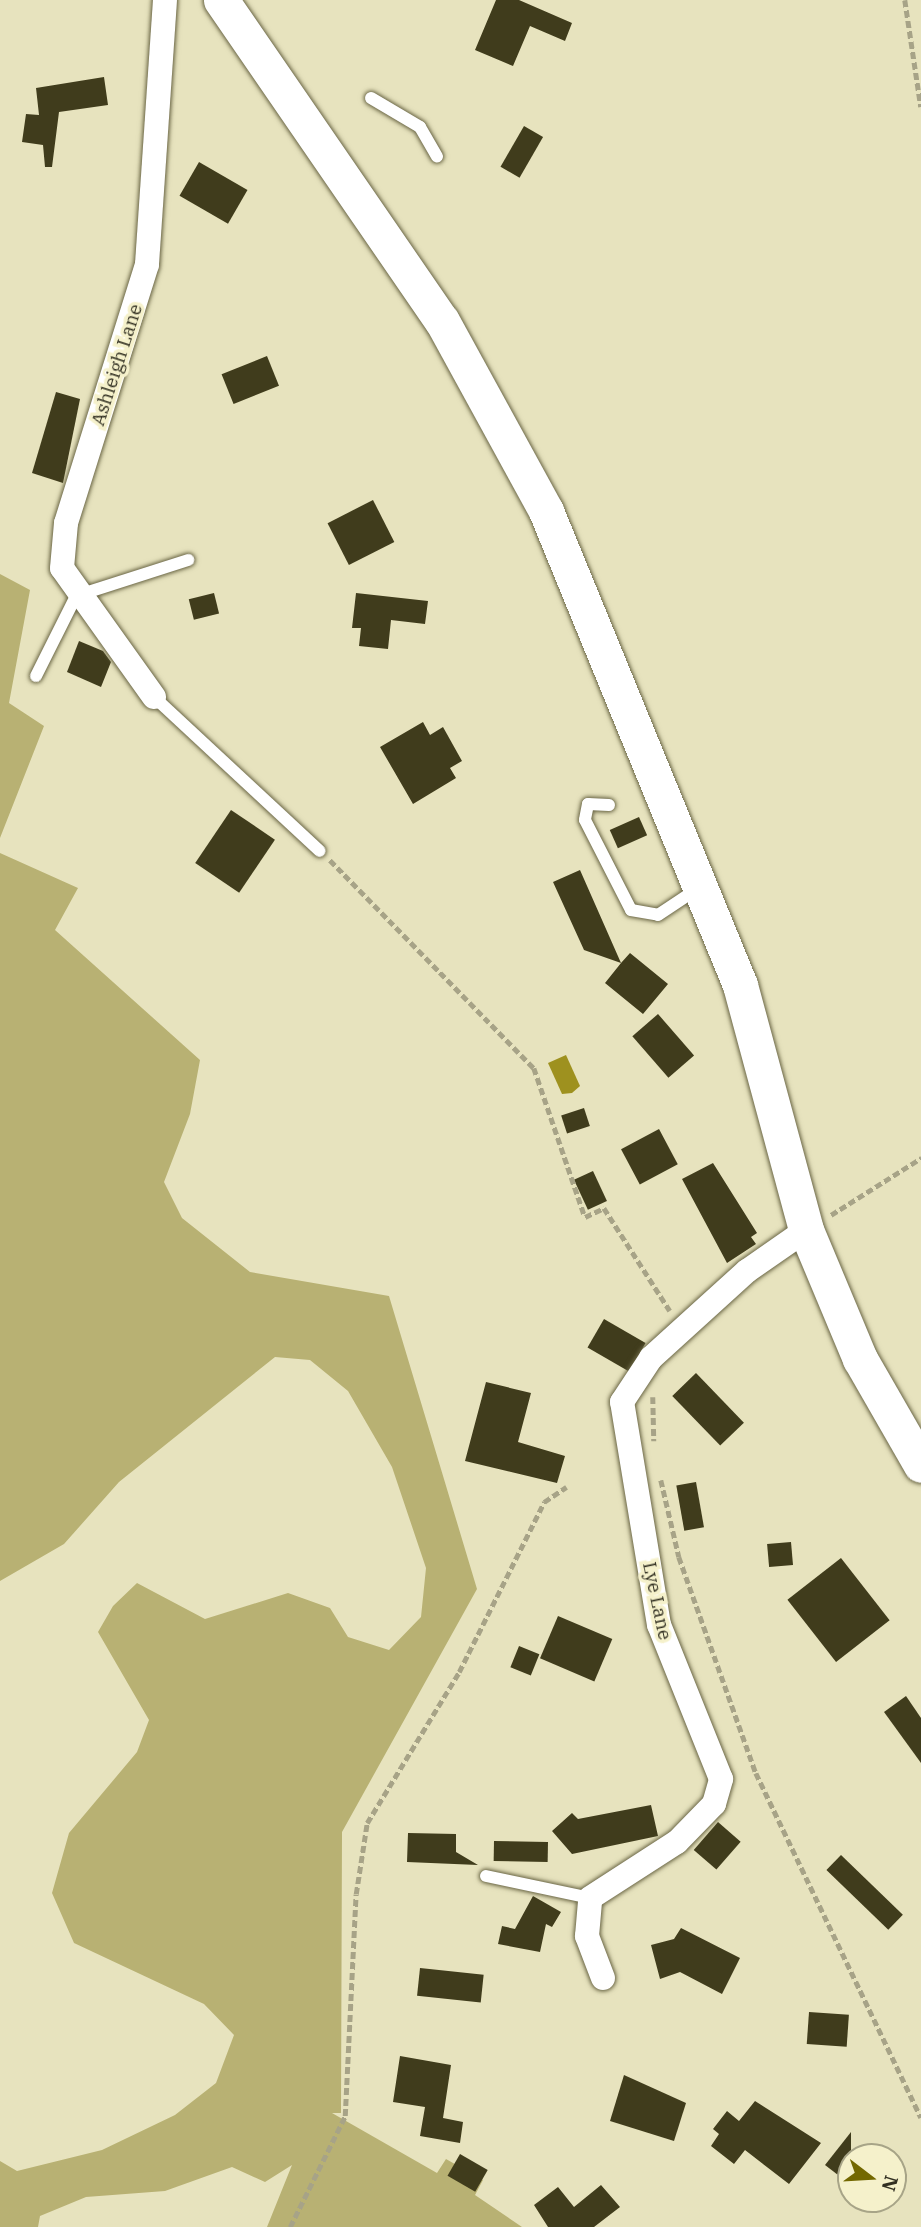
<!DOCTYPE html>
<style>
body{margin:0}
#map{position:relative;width:921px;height:2227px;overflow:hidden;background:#e7e3be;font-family:"IBM Plex Serif",serif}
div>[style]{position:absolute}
.green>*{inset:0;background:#b8b173}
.water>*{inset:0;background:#9e911f}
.building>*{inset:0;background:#403c1c;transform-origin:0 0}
.path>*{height:4.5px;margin-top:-2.25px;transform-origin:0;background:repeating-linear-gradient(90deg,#a7a387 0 7px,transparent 0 10.5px)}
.roads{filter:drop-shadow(0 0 2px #6a6645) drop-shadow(0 0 2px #6a6645)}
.lane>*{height:12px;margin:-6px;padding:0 6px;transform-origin:6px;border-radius:6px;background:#fff}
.street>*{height:24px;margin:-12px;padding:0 12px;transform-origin:12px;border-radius:12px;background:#fff}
.secondary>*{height:35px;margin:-17.5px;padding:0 17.5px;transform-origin:17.5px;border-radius:17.5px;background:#fff}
span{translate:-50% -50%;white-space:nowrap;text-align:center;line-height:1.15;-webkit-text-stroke:7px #f5f1cb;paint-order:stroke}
.street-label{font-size:19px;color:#323022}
.north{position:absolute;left:837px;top:2143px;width:70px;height:70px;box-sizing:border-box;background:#f5f1cb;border:2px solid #a7a487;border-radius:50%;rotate:107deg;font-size:19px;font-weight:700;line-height:28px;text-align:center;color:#323022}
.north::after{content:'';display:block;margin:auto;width:24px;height:32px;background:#736800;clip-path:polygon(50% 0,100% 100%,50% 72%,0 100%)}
</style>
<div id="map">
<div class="green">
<div style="clip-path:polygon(0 574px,30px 590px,9px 703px,44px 726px,0 838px)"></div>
<div style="clip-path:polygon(0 853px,78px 888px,55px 930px,200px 1060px,190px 1114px,164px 1182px,182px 1218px,250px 1272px,389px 1296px,477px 1589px,342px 1832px,341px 2113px,332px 2113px,437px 2173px,446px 2159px,483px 2180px,475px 2195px,522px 2227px,267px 2227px,292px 2165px,265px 2182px,232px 2167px,165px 2191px,86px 2197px,40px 2216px,38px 2227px,0 2227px,0 2161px,17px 2171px,102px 2150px,175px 2115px,216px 2083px,234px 2035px,204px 2004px,74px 1943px,52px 1893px,69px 1833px,137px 1752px,149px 1720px,98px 1632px,113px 1606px,137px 1583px,205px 1619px,288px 1593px,330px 1608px,348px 1637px,389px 1650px,421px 1617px,426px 1568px,392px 1467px,348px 1391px,310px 1360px,275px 1357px,119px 1482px,64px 1544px,0 1581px)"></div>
</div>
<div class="water">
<div style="clip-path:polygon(566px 1055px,580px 1086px,572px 1093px,562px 1094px,548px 1063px)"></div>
</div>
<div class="building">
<div style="clip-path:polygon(496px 0,519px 0,572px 23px,565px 41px,530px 26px,513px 66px,475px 50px)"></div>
<div style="clip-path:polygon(104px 77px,108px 105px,59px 112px,52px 167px,45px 167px,43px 145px,22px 142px,26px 114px,39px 115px,36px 88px)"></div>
<div style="left:524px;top:126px;width:22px;height:47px;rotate:30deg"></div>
<div style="left:199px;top:162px;width:56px;height:39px;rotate:30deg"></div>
<div style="left:267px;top:356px;width:32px;height:49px;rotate:68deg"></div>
<div style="clip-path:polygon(56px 392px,80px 399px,63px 483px,32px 473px)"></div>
<div style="left:373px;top:500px;width:47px;height:51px;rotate:63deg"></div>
<div style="left:214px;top:593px;width:21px;height:26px;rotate:76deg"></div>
<div style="clip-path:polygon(356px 593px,428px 601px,425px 624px,391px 620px,388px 649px,359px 646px,361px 628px,352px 628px)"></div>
<div style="clip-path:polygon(79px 641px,103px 651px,111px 662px,101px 687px,67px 672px)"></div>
<div style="clip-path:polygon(423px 722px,430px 735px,443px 727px,462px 761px,450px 768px,456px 778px,413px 804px,380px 747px)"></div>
<div style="left:231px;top:810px;width:53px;height:64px;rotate:34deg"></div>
<div style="left:639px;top:817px;width:20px;height:32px;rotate:66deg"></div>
<div style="clip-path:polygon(580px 870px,621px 963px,630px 953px,668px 984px,643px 1014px,605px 983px,621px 963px,584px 950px,553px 882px)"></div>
<div style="left:658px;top:1014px;width:55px;height:34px;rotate:49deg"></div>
<div style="left:584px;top:1108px;width:19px;height:24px;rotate:72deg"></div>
<div style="left:659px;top:1129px;width:40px;height:43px;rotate:62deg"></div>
<div style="clip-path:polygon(713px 1163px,757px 1233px,751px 1237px,756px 1244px,727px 1263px,682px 1179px)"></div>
<div style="left:593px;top:1171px;width:33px;height:21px;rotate:65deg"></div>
<div style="left:604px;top:1319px;width:48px;height:33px;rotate:30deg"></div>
<div style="left:696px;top:1373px;width:69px;height:33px;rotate:46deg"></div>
<div style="clip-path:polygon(486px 1382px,531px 1393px,518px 1442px,565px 1456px,557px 1483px,465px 1461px)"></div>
<div style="left:696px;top:1482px;width:46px;height:20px;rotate:80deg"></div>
<div style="left:791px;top:1542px;width:23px;height:24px;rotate:85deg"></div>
<div style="left:841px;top:1558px;width:79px;height:68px;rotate:52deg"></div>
<div style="left:558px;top:1616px;width:59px;height:46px;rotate:23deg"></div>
<div style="left:519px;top:1646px;width:22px;height:23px;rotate:22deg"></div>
<div style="clip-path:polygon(906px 1696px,921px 1718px,921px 1763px,884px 1712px)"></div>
<div style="clip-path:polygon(651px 1805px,658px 1836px,572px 1854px,552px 1831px,572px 1813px,578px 1819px)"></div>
<div style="left:718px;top:1822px;width:30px;height:37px;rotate:41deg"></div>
<div style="clip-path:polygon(408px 1833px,456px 1834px,456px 1852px,478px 1865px,407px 1862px)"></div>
<div style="left:494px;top:1841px;width:54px;height:20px;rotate:1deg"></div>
<div style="left:841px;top:1855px;width:86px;height:21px;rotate:44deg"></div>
<div style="clip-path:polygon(533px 1896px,561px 1912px,552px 1927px,546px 1924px,540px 1952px,498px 1944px,502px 1926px,515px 1929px)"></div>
<div style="clip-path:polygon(681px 1928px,740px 1958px,722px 1994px,680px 1972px,660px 1979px,651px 1945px,674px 1939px)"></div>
<div style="left:420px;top:1968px;width:64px;height:28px;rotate:6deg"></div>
<div style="left:809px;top:2012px;width:40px;height:32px;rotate:4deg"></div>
<div style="clip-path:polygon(400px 2056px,451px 2065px,443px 2118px,463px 2122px,460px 2143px,420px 2136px,425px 2107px,393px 2102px)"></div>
<div style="clip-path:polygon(624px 2075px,686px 2103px,674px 2141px,610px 2121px)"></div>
<div style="clip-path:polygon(755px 2101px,821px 2143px,789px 2184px,745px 2150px,734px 2164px,711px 2146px,719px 2134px,713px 2129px,727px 2111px,739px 2121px)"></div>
<div style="clip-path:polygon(851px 2132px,851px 2185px,825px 2165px)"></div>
<div style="left:460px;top:2154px;width:32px;height:25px;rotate:30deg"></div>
<div style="clip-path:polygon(601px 2185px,620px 2207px,594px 2227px,548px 2227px,534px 2205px,558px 2187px,574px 2207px)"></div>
</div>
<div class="path">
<div style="left:905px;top:0;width:108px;rotate:81.5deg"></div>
<div style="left:330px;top:860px;width:291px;rotate:45.6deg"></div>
<div style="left:534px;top:1068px;width:157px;rotate:71.1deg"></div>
<div style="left:585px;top:1217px;width:21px;rotate:-25deg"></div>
<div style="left:604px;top:1208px;width:122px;rotate:57.3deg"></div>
<div style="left:831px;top:1215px;width:107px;rotate:-32.3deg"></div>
<div style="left:653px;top:1397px;width:44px;rotate:88.7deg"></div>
<div style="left:661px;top:1480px;width:79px;rotate:76.8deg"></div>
<div style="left:679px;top:1557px;width:229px;rotate:70.4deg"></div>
<div style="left:756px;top:1773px;width:382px;rotate:64.4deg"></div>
<div style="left:290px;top:2227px;width:124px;rotate:-63.6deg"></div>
<div style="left:345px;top:2116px;width:222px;rotate:-87.2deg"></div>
<div style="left:356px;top:1894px;width:72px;rotate:-81.2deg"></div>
<div style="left:367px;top:1823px;width:177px;rotate:-58.6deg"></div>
<div style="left:459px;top:1672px;width:190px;rotate:-63.4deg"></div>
<div style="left:544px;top:1502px;width:27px;rotate:-34deg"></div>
</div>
<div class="roads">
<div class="lane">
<div style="left:371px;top:98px;width:57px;rotate:30.6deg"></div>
<div style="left:420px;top:127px;width:34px;rotate:60deg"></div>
<div style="left:36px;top:676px;width:89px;rotate:-63.4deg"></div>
<div style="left:76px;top:596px;width:118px;rotate:-17.8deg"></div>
<div style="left:154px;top:697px;width:226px;rotate:42.9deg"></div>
<div style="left:609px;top:805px;width:21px;rotate:-177deg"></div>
<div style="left:588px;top:804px;width:16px;rotate:101deg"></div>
<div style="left:585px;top:820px;width:101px;rotate:62.9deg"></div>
<div style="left:631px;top:910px;width:27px;rotate:10deg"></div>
<div style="left:658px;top:915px;width:47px;rotate:-33.7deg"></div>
<div style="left:486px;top:1876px;width:106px;rotate:11.9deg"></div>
</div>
<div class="street">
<div style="left:154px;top:697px;width:158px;rotate:-125.5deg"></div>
<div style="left:62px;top:568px;width:45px;rotate:-84.9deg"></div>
<div style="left:66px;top:523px;width:271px;rotate:-72.6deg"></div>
<div style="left:147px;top:264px;width:265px;rotate:-86.1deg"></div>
<div style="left:603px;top:1978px;width:45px;rotate:-110.9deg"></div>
<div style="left:587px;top:1936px;width:38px;rotate:-85deg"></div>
<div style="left:590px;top:1898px;width:103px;rotate:-32.8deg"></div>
<div style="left:677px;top:1842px;width:53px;rotate:-45.8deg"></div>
<div style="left:714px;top:1804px;width:26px;rotate:-74deg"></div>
<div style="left:721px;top:1779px;width:166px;rotate:-111.9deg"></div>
<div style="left:659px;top:1625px;width:226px;rotate:-99.4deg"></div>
<div style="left:622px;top:1402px;width:53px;rotate:-56.6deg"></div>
<div style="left:651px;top:1358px;width:130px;rotate:-42.2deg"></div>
<div style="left:747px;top:1271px;width:72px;rotate:-34.8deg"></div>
</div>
<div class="secondary">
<div style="left:221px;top:0;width:390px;rotate:55.5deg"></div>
<div style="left:442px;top:321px;width:217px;rotate:61.3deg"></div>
<div style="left:546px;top:511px;width:512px;rotate:67.74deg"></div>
<div style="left:740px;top:985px;width:254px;rotate:74.9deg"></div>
<div style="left:806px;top:1230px;width:140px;rotate:67.3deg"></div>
<div style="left:860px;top:1359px;width:122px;rotate:60.1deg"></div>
</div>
</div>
<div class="street-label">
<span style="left:117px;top:365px;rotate:-72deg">Ashleigh Lane</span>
<span style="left:657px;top:1601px;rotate:78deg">Lye Lane</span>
</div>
<div class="north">N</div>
</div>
